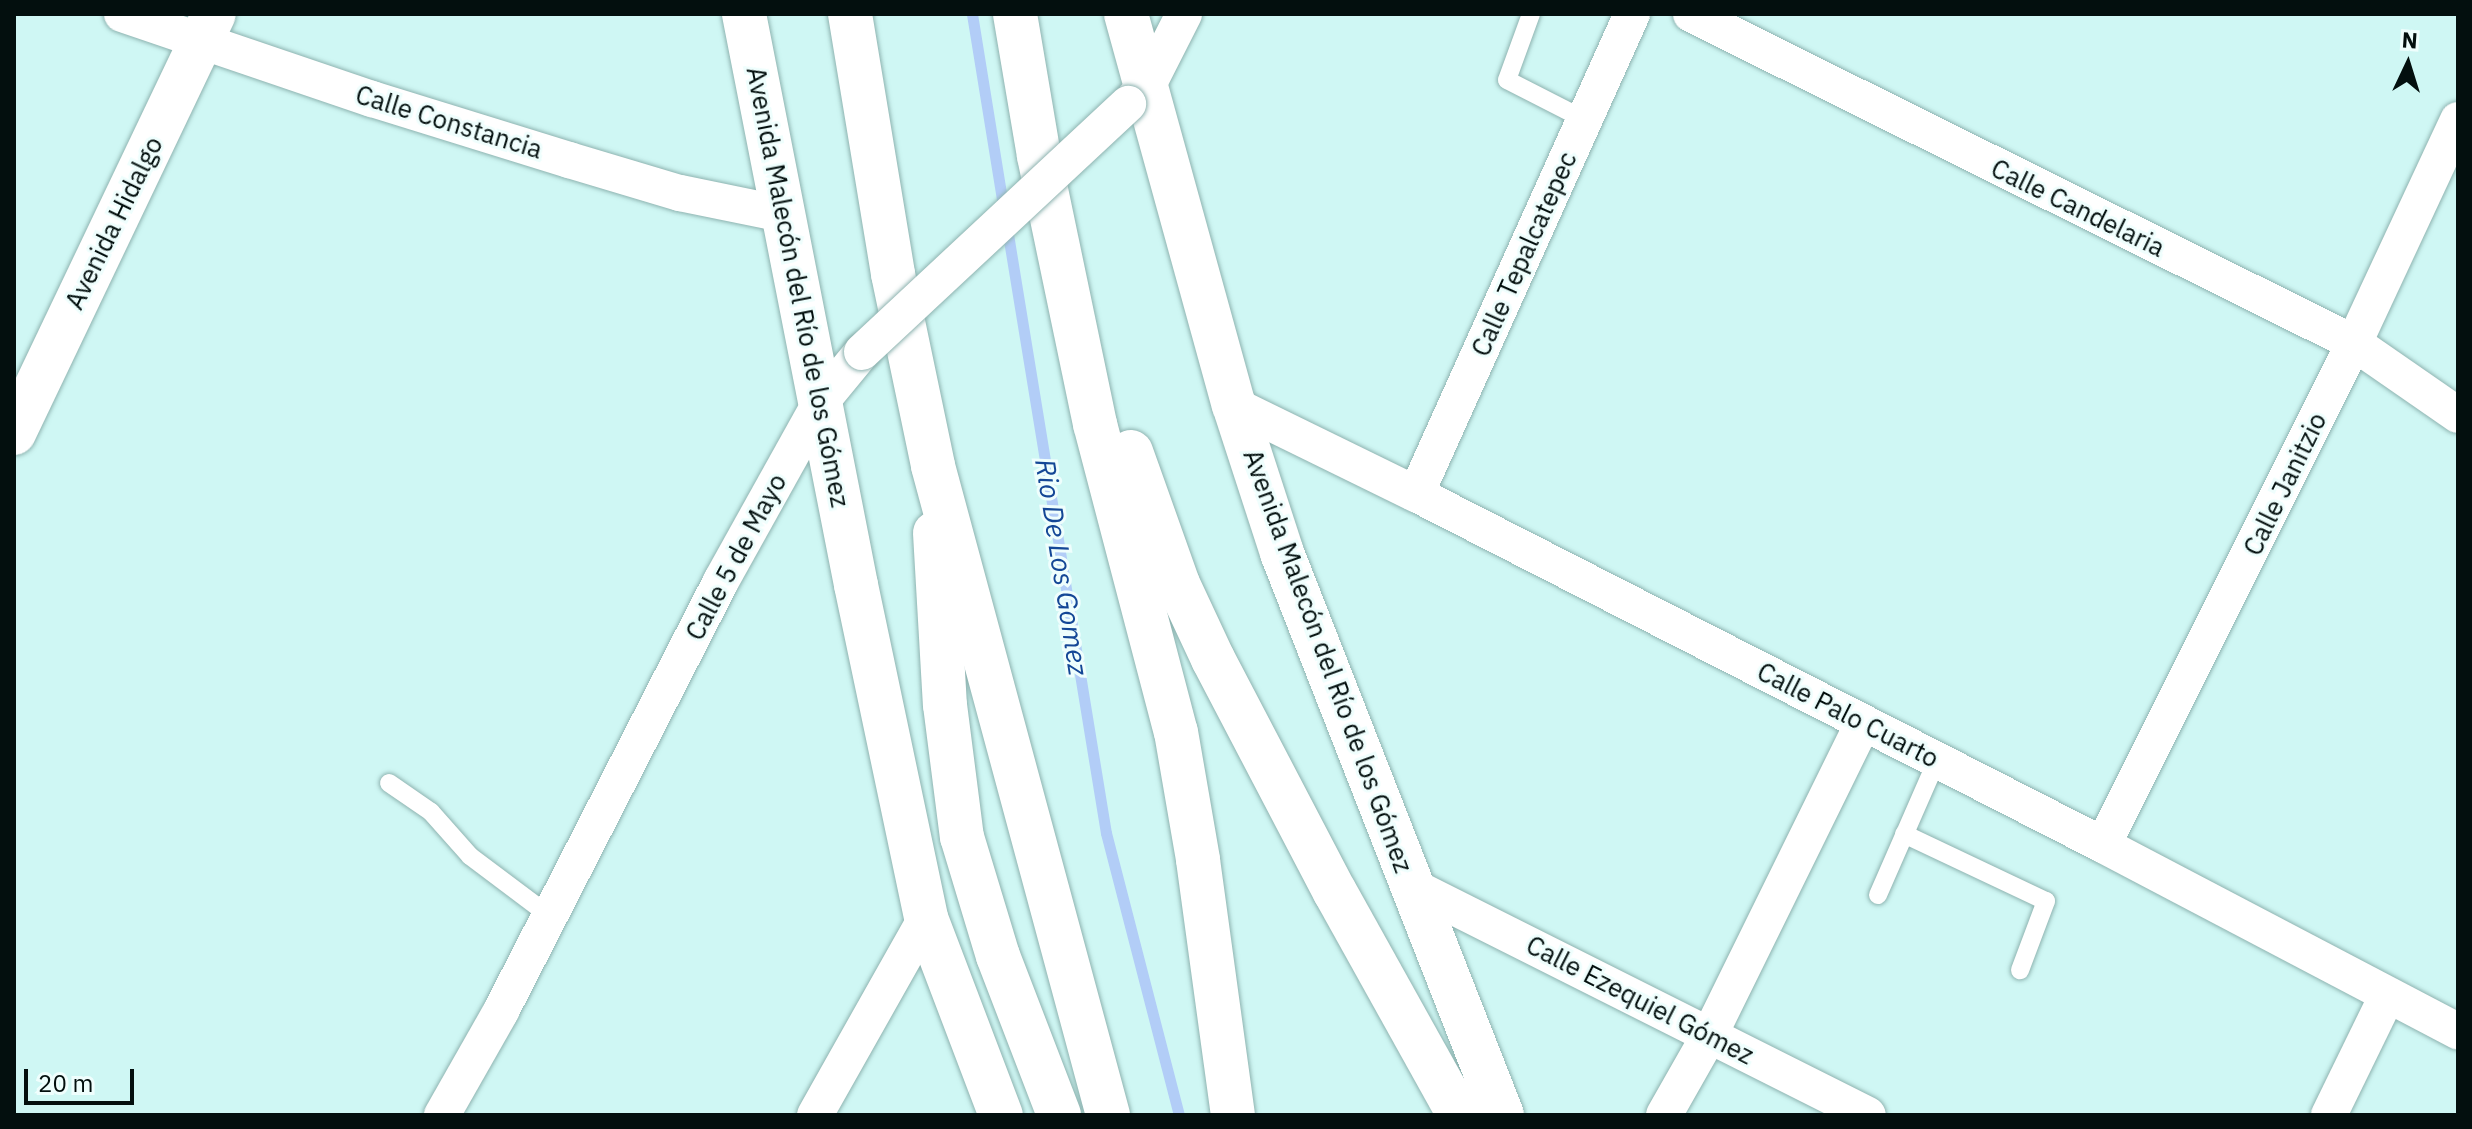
<!DOCTYPE html>
<meta charset="utf-8">
<style>
body{margin:0}
#map{position:relative;width:2472px;height:1129px;overflow:hidden;background:#cff7f4;font-family:"IBM Plex Sans",sans-serif}
div>[style]{position:absolute}
.stream>*{height:11px;margin:-5.5px;padding:0 5.5px;transform-origin:5.5px;border-radius:5.5px;background:#b2cdf7}
.roads{filter:drop-shadow(0 0 2px #8eb3b0) drop-shadow(0 0 2px #8eb3b0)}
.lane>*{height:18px;margin:-9px;padding:0 9px;transform-origin:9px;border-radius:9px;background:#fff}
.street>*{height:36px;margin:-18px;padding:0 18px;transform-origin:18px;border-radius:18px;background:#fff}
.secondary>*{height:44px;margin:-22px;padding:0 22px;transform-origin:22px;border-radius:22px;background:#fff}
.primary>*{height:44px;margin:-22px;padding:0 22px;transform-origin:22px;border-radius:22px;background:#fff}
.bridges{filter:drop-shadow(0 0 2px #8eb3b0) drop-shadow(0 0 2px #8eb3b0)}
.street-bridge>*{height:36px;margin:-18px;padding:0 18px;transform-origin:18px;border-radius:18px;background:#fff}
span{translate:-50% -50%;white-space:nowrap;text-align:center;line-height:1.15;-webkit-text-stroke:6px #effefd;paint-order:stroke}
.street-label{font-size:26px;color:#030f0e}
.water-label{font-size:28px;color:#144796;font-style:italic}
.frame{position:absolute;inset:0;border:16px solid #030f0e;pointer-events:none}
.north{position:absolute;left:2368px;top:24px;width:80px;height:80px;-webkit-text-stroke:6px #effefd;paint-order:stroke;rotate:4deg;font-size:22px;font-weight:700;line-height:32px;text-align:center;color:#030f0e}
.north::after{content:'';display:block;margin:auto;width:28px;height:36px;background:#030f0e;clip-path:polygon(50% 0,100% 100%,50% 72%,0 100%)}
.scale{position:absolute;left:24px;top:1069px;width:110px;height:36px;box-sizing:border-box;border:4px solid #030f0e;border-top:0;padding-left:10px;font-size:24px;line-height:28px;white-space:nowrap;color:#030f0e;-webkit-text-stroke:6px #effefd;paint-order:stroke}
</style>
<div id="map">
<div class="stream">
<div style="left:972px;top:14px;width:200px;rotate:80.8deg"></div>
<div style="left:1007px;top:228px;width:613px;rotate:80.71deg"></div>
<div style="left:1106px;top:833px;width:291px;rotate:75.5deg"></div>
</div>
<div class="roads">
<div class="lane">
<div style="left:1531px;top:14px;width:70px;rotate:110deg"></div>
<div style="left:1507px;top:80px;width:88px;rotate:27.1deg"></div>
<div style="left:389px;top:783px;width:51px;rotate:34.6deg"></div>
<div style="left:431px;top:812px;width:59px;rotate:48.4deg"></div>
<div style="left:470px;top:856px;width:100px;rotate:36.9deg"></div>
<div style="left:1904px;top:834px;width:157px;rotate:25.3deg"></div>
<div style="left:2046px;top:901px;width:74px;rotate:110.6deg"></div>
<div style="left:1878px;top:895px;width:147px;rotate:-66.4deg"></div>
</div>
<div class="street">
<div style="left:122px;top:14px;width:264px;rotate:18.8deg"></div>
<div style="left:372px;top:99px;width:206px;rotate:17.2deg"></div>
<div style="left:569px;top:160px;width:116px;rotate:16.6deg"></div>
<div style="left:680px;top:193px;width:104px;rotate:11.6deg"></div>
<div style="left:1691px;top:14px;width:740px;rotate:26.39deg"></div>
<div style="left:2354px;top:343px;width:126px;rotate:34.7deg"></div>
<div style="left:1135px;top:97px;width:16px;rotate:-40deg"></div>
<div style="left:1147px;top:87px;width:82px;rotate:-63.1deg"></div>
<div style="left:1234px;top:405px;width:203px;rotate:26.1deg"></div>
<div style="left:1416px;top:494px;width:771px;rotate:27.06deg"></div>
<div style="left:2103px;top:845px;width:401px;rotate:27.7deg"></div>
<div style="left:1416px;top:494px;width:526px;rotate:-65.77deg"></div>
<div style="left:2103px;top:845px;width:561px;rotate:-63.43deg"></div>
<div style="left:2354px;top:343px;width:246px;rotate:-65deg"></div>
<div style="left:1412px;top:886px;width:510px;rotate:26.67deg"></div>
<div style="left:442px;top:1115px;width:120px;rotate:-60.4deg"></div>
<div style="left:501px;top:1011px;width:483px;rotate:-62.9deg"></div>
<div style="left:721px;top:581px;width:204px;rotate:-60.9deg"></div>
<div style="left:820px;top:403px;width:66px;rotate:-50.5deg"></div>
<div style="left:815px;top:1115px;width:226px;rotate:-60.6deg"></div>
<div style="left:1664px;top:1115px;width:93px;rotate:-60.4deg"></div>
<div style="left:1710px;top:1034px;width:347px;rotate:-63.8deg"></div>
<div style="left:2329px;top:1115px;width:132px;rotate:-64deg"></div>
</div>
<div class="secondary">
<div style="left:744px;top:14px;width:582px;rotate:78.9deg"></div>
<div style="left:856px;top:585px;width:340px;rotate:78.1deg"></div>
<div style="left:926px;top:918px;width:211px;rotate:69.2deg"></div>
<div style="left:1126px;top:14px;width:406px;rotate:74.6deg"></div>
<div style="left:1234px;top:405px;width:156px;rotate:72deg"></div>
<div style="left:1282px;top:553px;width:604px;rotate:68.62deg"></div>
<div style="left:14px;top:433px;width:464px;rotate:-64.5deg"></div>
</div>
<div class="primary">
<div style="left:850px;top:14px;width:264px;rotate:80.6deg"></div>
<div style="left:893px;top:274px;width:196px;rotate:78.2deg"></div>
<div style="left:933px;top:466px;width:672px;rotate:74.91deg"></div>
<div style="left:1015px;top:14px;width:144px;rotate:80.4deg"></div>
<div style="left:1039px;top:156px;width:274px;rotate:78.2deg"></div>
<div style="left:1095px;top:424px;width:318px;rotate:75.3deg"></div>
<div style="left:1176px;top:732px;width:130px;rotate:80.2deg"></div>
<div style="left:1198px;top:860px;width:257px;rotate:82.2deg"></div>
<div style="left:1131px;top:452px;width:140px;rotate:70.4deg"></div>
<div style="left:1178px;top:584px;width:83px;rotate:65deg"></div>
<div style="left:1213px;top:659px;width:263px;rotate:62.4deg"></div>
<div style="left:1335px;top:892px;width:255px;rotate:60.9deg"></div>
<div style="left:935px;top:533px;width:172px;rotate:86.7deg"></div>
<div style="left:945px;top:705px;width:133px;rotate:82.7deg"></div>
<div style="left:962px;top:837px;width:124px;rotate:73.2deg"></div>
<div style="left:998px;top:956px;width:170px;rotate:69deg"></div>
</div>
</div>
<div class="bridges">
<div class="street-bridge">
<div style="left:862px;top:352px;width:364px;rotate:-43deg"></div>
</div>
</div>
<div class="street-label">
<span style="left:449px;top:122px;rotate:17deg">Calle Constancia</span>
<span style="left:2078px;top:208px;rotate:26deg">Calle Candelaria</span>
<span style="left:114px;top:223px;rotate:-64deg">Avenida Hidalgo</span>
<span style="left:1524px;top:254px;rotate:-66deg">Calle Tepalcatepec</span>
<span style="left:798px;top:287px;rotate:79deg">Avenida Malecón del Río de los Gómez</span>
<span style="left:2285px;top:484px;rotate:-64deg">Calle Janitzio</span>
<span style="left:736px;top:557px;rotate:-62deg">Calle 5 de Mayo</span>
<span style="left:1328px;top:661px;rotate:70deg">Avenida Malecón del Río de los Gómez</span>
<span style="left:1848px;top:715px;rotate:27deg">Calle Palo Cuarto</span>
<span style="left:1640px;top:1000px;rotate:27deg">Calle Ezequiel Gómez</span>
</div>
<div class="water-label">
<span style="left:1062px;top:567px;rotate:81deg">Rio De Los Gomez</span>
</div>
<div class="frame"></div>
<div class="north">N</div>
<div class="scale">20 m</div>
</div>
